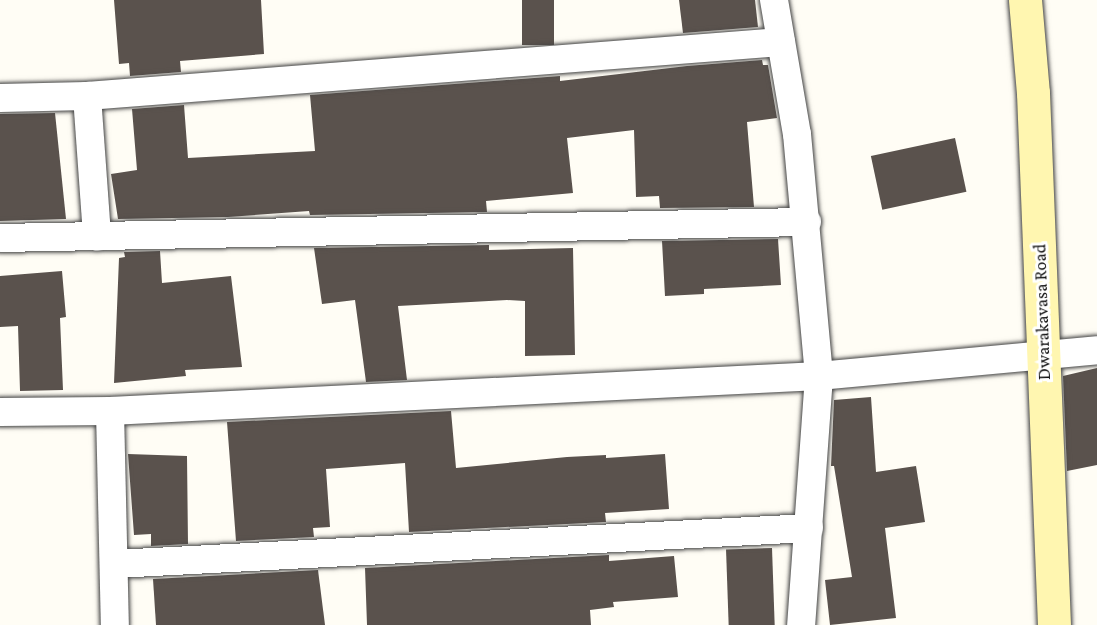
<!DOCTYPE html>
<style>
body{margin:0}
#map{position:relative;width:1097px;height:625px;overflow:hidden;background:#fffdf5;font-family:"Crimson Pro",serif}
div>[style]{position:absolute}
.building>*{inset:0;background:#5a524d;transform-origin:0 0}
.roads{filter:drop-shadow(0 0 2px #444) drop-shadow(0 0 2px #444)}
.street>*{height:28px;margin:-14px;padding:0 14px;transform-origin:14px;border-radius:14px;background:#fff}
.secondary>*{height:33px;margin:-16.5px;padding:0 16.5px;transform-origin:16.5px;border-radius:16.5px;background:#fff6b0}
span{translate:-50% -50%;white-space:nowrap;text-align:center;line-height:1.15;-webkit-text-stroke:6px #fff;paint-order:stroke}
.street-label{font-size:18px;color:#111}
</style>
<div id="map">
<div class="building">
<div style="clip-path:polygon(114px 0,261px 0,264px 54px,180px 61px,181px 72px,130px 76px,129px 63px,119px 64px)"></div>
<div style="left:522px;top:0;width:32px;height:45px"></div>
<div style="clip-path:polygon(679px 0,755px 0,758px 27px,683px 33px)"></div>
<div style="clip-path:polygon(762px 60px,763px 65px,768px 65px,777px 118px,747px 122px,754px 207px,660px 208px,659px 196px,636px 197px,634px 130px,567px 138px,573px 193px,486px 201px,487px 212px,310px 215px,309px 211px,228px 217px,118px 219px,111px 174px,137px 170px,132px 109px,184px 105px,188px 158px,315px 151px,310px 95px,560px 76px,560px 81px,687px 66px)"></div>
<div style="clip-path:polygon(55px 113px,66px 219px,0 221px,0 114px)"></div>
<div style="left:955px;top:138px;width:55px;height:86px;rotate:78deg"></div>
<div style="clip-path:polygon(778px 239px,781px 285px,704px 289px,704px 294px,665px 296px,662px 241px)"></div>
<div style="clip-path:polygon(489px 245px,489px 250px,573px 248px,575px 355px,525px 356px,525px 301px,507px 300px,398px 306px,407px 380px,366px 382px,355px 300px,322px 304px,314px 248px)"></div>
<div style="clip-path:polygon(160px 251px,162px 283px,231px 276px,242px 367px,185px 370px,186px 376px,114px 383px,119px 258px,125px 257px,124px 252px)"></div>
<div style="clip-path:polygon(62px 271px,66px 317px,60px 318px,63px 390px,20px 391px,18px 326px,0 327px,0 276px)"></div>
<div style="clip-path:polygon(1097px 368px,1097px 465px,1067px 471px,1063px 376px)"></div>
<div style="clip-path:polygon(871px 397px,876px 472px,916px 466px,925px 522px,885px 528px,896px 618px,830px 625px,825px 580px,852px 577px,834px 466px,831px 466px,834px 400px)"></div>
<div style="clip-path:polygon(451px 411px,456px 468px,567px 457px,606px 455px,606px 458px,665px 454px,669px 509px,605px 513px,606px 522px,409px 532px,405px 463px,326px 469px,330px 527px,313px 528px,314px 537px,236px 541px,227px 422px)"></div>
<div style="clip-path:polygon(128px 454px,187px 456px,188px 544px,151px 546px,151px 534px,134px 535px)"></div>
<div style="left:772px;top:548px;width:77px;height:46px;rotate:88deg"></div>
<div style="clip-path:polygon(609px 555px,609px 561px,674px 556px,678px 597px,613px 602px,614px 607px,590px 610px,591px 625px,367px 625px,365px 568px)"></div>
<div style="clip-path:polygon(318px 570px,325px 625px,156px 625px,153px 579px)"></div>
</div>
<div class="roads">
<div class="street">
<div style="left:774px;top:0;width:136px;rotate:80.3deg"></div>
<div style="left:797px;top:134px;width:243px;rotate:84.8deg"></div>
<div style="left:819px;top:376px;width:250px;rotate:94.1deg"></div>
<div style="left:87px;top:96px;width:141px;rotate:85.9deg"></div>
<div style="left:0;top:98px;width:87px;rotate:-1.3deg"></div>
<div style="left:87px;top:96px;width:696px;rotate:-4.45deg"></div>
<div style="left:0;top:238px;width:807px;rotate:-1.14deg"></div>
<div style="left:110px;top:411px;width:214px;rotate:88.7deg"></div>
<div style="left:0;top:412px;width:110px;rotate:-0.5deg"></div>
<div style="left:110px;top:411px;width:710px;rotate:-2.83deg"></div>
<div style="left:819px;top:376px;width:279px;rotate:-5.3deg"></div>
<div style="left:115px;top:564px;width:695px;rotate:-2.97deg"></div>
</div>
<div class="secondary">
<div style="left:1025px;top:0;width:93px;rotate:85.1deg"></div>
<div style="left:1033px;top:93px;width:532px;rotate:87.74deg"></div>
</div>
</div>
<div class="street-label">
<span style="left:1042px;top:312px;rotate:-92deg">Dwarakavasa Road</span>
</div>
</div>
